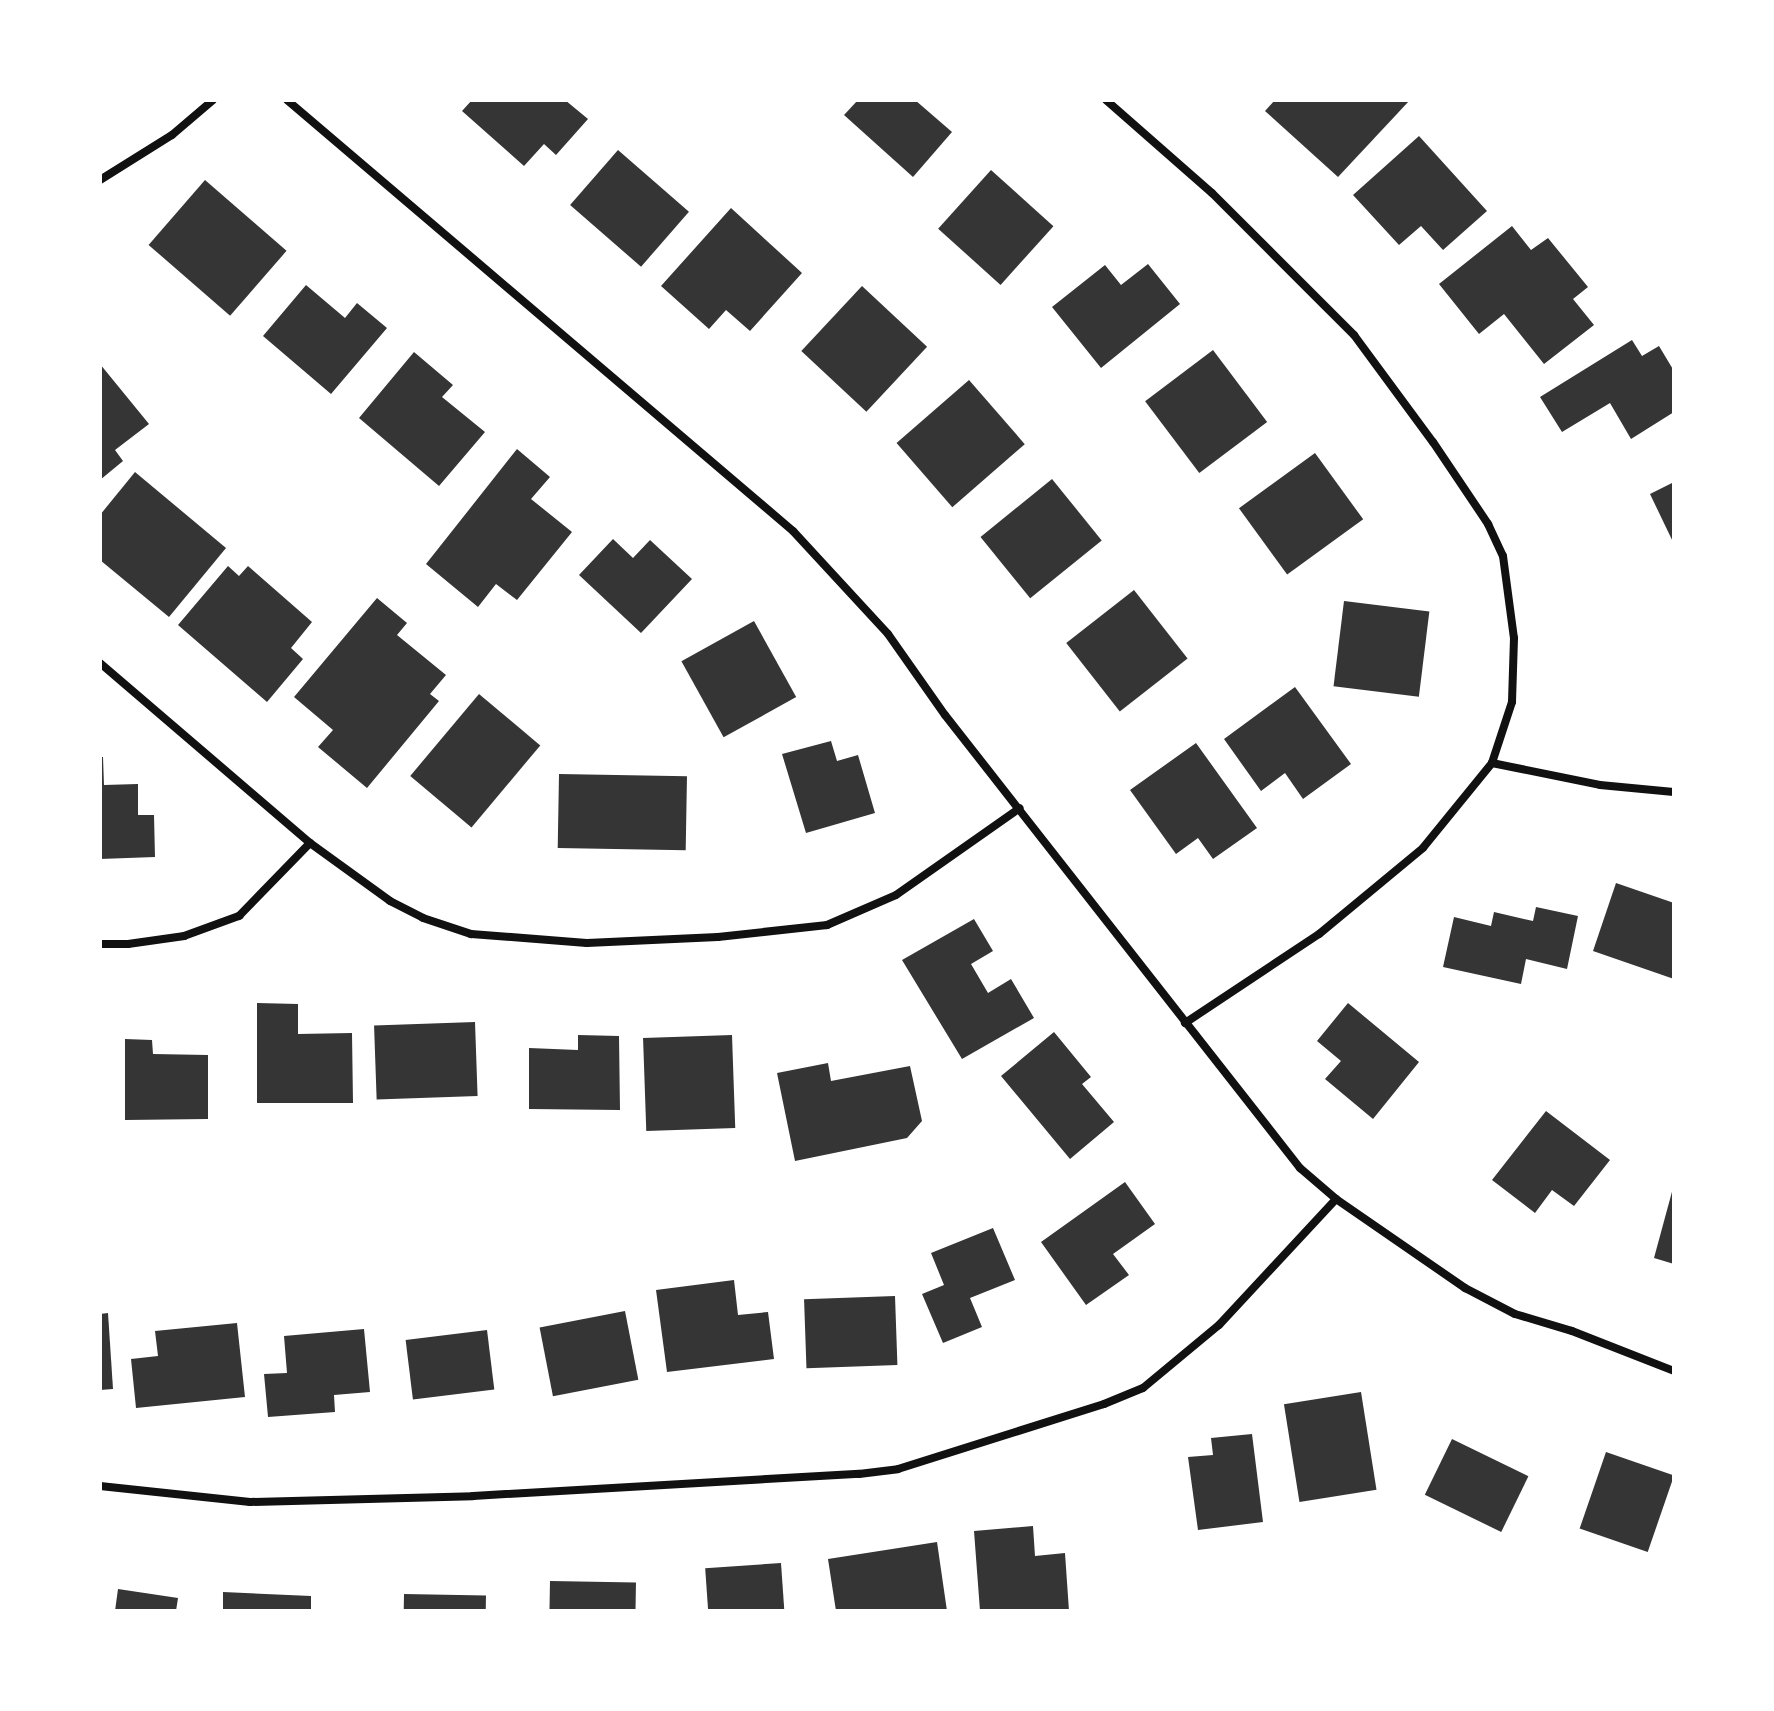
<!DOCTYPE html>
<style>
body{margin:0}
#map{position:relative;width:1774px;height:1711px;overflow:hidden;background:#fff;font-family:"IBM Plex Sans",sans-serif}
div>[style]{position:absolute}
.building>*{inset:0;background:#353535;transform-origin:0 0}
.minor>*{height:8px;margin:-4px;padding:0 4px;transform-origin:4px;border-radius:4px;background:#111}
span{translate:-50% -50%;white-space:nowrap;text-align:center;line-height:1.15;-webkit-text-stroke:7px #fff;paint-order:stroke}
.frame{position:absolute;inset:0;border:102px solid #fff;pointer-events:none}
</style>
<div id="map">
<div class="building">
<div style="clip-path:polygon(472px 100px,565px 100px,588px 119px,556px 155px,544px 144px,524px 166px,462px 111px)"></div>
<div style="clip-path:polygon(858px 100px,915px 100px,952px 132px,913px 177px,844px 115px)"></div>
<div style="clip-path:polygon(1275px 100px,1410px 100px,1338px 177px,1265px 111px)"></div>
<div style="clip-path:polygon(1419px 136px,1487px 211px,1443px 250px,1421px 226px,1399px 245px,1353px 195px)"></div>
<div style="left:618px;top:150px;width:94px;height:73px;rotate:41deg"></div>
<div style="left:991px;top:170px;width:84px;height:79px;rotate:42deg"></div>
<div style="left:205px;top:180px;width:108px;height:86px;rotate:41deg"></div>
<div style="clip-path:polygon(731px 208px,802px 273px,750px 331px,726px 310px,709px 329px,661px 286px)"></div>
<div style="clip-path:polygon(1512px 226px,1531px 250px,1548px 238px,1588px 287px,1573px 299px,1594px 325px,1544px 364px,1504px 314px,1479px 334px,1439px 284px)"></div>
<div style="clip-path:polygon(1148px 264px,1180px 304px,1101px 368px,1052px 307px,1105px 265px,1121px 285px)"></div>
<div style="clip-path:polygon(306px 285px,345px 318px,357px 303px,387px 328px,331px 394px,263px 336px)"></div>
<div style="left:862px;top:286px;width:89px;height:89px;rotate:43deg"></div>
<div style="clip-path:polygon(1632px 340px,1642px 356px,1659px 346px,1674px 371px,1674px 412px,1631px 439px,1610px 403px,1562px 432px,1540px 397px)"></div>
<div style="left:1213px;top:350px;width:90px;height:85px;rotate:53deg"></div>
<div style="clip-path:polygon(414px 352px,453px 385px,442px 397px,485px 432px,439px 486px,359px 418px)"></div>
<div style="clip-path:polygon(100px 364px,149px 424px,115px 450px,123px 461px,100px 480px)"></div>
<div style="left:969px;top:380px;width:85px;height:96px;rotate:49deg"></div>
<div style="clip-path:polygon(517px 449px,550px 477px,531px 499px,572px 532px,517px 600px,496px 584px,478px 607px,426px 564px)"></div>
<div style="left:1315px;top:453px;width:82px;height:94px;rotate:54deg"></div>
<div style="clip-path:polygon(135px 472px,226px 548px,169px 617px,100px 560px,100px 515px)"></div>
<div style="left:1052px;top:479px;width:79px;height:92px;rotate:51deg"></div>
<div style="clip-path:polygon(1674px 482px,1674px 544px,1650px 494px)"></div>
<div style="clip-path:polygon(613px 539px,633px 558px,650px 540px,692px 579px,641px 633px,579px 575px)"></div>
<div style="clip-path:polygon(228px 566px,239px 576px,248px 566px,312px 622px,291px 648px,303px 659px,267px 702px,178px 625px)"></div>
<div style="left:1134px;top:590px;width:87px;height:86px;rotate:52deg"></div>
<div style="clip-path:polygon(377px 598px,407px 623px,397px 635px,446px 675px,430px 694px,439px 701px,367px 788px,318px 747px,333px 730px,294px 697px)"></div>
<div style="left:1344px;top:601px;width:86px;height:86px;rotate:7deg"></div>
<div style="left:754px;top:621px;width:87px;height:83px;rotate:61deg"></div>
<div style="clip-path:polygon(1295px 687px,1351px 764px,1303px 799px,1285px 773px,1261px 791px,1224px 739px)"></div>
<div style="left:479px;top:694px;width:80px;height:107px;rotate:40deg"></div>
<div style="clip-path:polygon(831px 741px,837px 761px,858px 755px,875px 813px,806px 833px,782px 754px)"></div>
<div style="clip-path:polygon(1196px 743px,1257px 828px,1213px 859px,1198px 838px,1176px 854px,1130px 790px)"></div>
<div style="clip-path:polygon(100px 757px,103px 757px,104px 785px,138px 784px,138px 815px,154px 815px,155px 857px,100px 859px)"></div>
<div style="left:559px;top:774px;width:128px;height:74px;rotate:1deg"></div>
<div style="clip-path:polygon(1616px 883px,1674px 903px,1674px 979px,1593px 951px)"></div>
<div style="clip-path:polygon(1536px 907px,1578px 916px,1567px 969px,1526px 959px,1521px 984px,1443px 967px,1454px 917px,1491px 926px,1494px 912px,1533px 921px)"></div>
<div style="clip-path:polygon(974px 919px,993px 951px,971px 964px,988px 993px,1011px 979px,1034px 1018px,962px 1059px,902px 960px)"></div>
<div style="clip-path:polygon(257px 1003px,298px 1004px,298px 1034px,352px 1033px,353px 1103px,257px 1103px)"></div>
<div style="clip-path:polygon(1348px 1003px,1419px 1062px,1373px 1119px,1325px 1079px,1341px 1061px,1317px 1041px)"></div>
<div style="left:475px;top:1022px;width:74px;height:101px;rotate:88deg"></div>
<div style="clip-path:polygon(1054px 1032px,1091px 1077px,1082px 1084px,1114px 1122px,1070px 1159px,1001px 1076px)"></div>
<div style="clip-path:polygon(578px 1035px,619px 1036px,620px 1110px,529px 1109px,529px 1048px,578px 1050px)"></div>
<div style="left:732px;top:1035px;width:93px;height:89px;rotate:88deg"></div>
<div style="clip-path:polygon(125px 1039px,152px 1040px,153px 1054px,208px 1055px,208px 1119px,125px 1120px)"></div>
<div style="clip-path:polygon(828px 1063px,831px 1081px,910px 1066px,922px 1121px,907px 1138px,795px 1161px,777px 1073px)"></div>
<div style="clip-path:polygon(1546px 1111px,1610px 1160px,1574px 1206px,1552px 1190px,1535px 1213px,1492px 1180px)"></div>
<div style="clip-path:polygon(1125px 1182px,1155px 1224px,1113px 1254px,1129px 1275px,1086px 1305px,1041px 1242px)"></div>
<div style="clip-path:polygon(1673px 1188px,1674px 1188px,1674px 1264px,1654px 1258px)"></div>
<div style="clip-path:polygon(993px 1228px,1015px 1280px,970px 1298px,982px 1327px,943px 1343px,922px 1294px,944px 1285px,931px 1253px)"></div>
<div style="clip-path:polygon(734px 1280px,738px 1315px,768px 1312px,774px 1359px,667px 1372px,656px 1290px)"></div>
<div style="left:895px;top:1296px;width:69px;height:91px;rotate:88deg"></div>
<div style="left:625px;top:1311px;width:70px;height:87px;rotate:79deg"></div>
<div style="clip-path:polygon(108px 1313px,113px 1389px,100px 1390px,100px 1314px)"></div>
<div style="clip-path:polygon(237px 1323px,245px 1397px,136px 1408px,131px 1359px,158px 1356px,155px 1331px)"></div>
<div style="clip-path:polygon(364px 1329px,370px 1392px,334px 1395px,335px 1412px,268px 1417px,264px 1374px,287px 1373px,284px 1336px)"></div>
<div style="left:487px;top:1330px;width:60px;height:82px;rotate:83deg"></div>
<div style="left:1361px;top:1392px;width:99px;height:78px;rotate:81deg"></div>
<div style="clip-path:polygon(1252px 1434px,1263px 1522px,1198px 1530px,1188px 1457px,1213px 1455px,1211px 1438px)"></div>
<div style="left:1452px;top:1439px;width:85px;height:62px;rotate:26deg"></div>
<div style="left:1606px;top:1452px;width:72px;height:81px;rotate:19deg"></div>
<div style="clip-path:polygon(1033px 1526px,1035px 1556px,1065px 1553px,1069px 1611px,980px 1611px,974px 1531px)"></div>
<div style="clip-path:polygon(937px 1542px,947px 1611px,836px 1611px,828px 1559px)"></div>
<div style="left:781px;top:1563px;width:48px;height:76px;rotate:86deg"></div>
<div style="left:550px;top:1581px;width:86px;height:30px;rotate:1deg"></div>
<div style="clip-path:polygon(118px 1589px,178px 1598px,176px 1611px,115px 1611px)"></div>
<div style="clip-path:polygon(223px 1592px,311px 1596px,311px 1611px,223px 1611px)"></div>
<div style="left:404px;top:1594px;width:82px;height:17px;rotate:1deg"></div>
</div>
<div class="minor">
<div style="left:287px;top:100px;width:665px;rotate:40.42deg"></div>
<div style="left:793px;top:531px;width:140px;rotate:47.3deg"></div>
<div style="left:888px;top:634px;width:99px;rotate:54.9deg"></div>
<div style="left:945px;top:715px;width:576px;rotate:51.92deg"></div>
<div style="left:1300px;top:1168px;width:48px;rotate:40.7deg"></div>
<div style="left:1336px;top:1199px;width:157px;rotate:34.6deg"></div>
<div style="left:1465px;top:1288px;width:56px;rotate:27.5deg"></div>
<div style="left:1515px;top:1314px;width:59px;rotate:16.6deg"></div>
<div style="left:1572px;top:1331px;width:110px;rotate:21.4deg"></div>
<div style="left:1106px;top:100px;width:141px;rotate:41.3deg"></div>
<div style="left:1212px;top:193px;width:201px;rotate:45deg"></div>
<div style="left:1354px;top:335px;width:133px;rotate:53.6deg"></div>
<div style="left:1433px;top:442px;width:99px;rotate:56.1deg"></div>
<div style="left:1488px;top:524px;width:35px;rotate:65deg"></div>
<div style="left:1503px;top:556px;width:83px;rotate:82.4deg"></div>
<div style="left:1514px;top:638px;width:64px;rotate:91.8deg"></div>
<div style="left:1512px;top:702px;width:64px;rotate:108.2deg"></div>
<div style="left:1492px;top:763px;width:109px;rotate:129.1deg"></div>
<div style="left:1423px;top:848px;width:135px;rotate:140.4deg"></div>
<div style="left:1319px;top:934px;width:161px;rotate:146.4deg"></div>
<div style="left:100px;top:180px;width:85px;rotate:-32deg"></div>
<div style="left:172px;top:135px;width:54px;rotate:-40.5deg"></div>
<div style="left:100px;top:663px;width:277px;rotate:40.6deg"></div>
<div style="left:310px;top:843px;width:99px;rotate:35.9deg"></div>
<div style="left:390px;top:901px;width:37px;rotate:27deg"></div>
<div style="left:423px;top:918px;width:51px;rotate:18.4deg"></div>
<div style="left:471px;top:934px;width:116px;rotate:4.4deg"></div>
<div style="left:587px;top:943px;width:131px;rotate:-2.6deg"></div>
<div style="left:718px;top:937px;width:110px;rotate:-6.3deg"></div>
<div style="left:827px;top:925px;width:75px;rotate:-23.5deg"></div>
<div style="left:896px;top:895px;width:151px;rotate:-35.1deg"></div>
<div style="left:1492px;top:763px;width:110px;rotate:11.5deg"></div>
<div style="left:1600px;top:785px;width:74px;rotate:5.4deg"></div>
<div style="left:100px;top:944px;width:28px"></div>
<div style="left:128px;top:944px;width:57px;rotate:-8.1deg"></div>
<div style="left:184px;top:936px;width:59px;rotate:-20deg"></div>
<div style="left:239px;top:916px;width:102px;rotate:-45.8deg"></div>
<div style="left:100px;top:1486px;width:151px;rotate:6.1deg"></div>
<div style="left:250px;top:1502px;width:223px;rotate:-1.5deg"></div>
<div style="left:473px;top:1496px;width:387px;rotate:-3.3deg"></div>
<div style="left:859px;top:1474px;width:39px;rotate:-7deg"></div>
<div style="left:898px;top:1469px;width:216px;rotate:-17.5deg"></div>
<div style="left:1104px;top:1404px;width:42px;rotate:-22.3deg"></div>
<div style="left:1143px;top:1388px;width:99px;rotate:-39.7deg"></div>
<div style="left:1219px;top:1325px;width:172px;rotate:-47.1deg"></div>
</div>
<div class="frame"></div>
</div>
